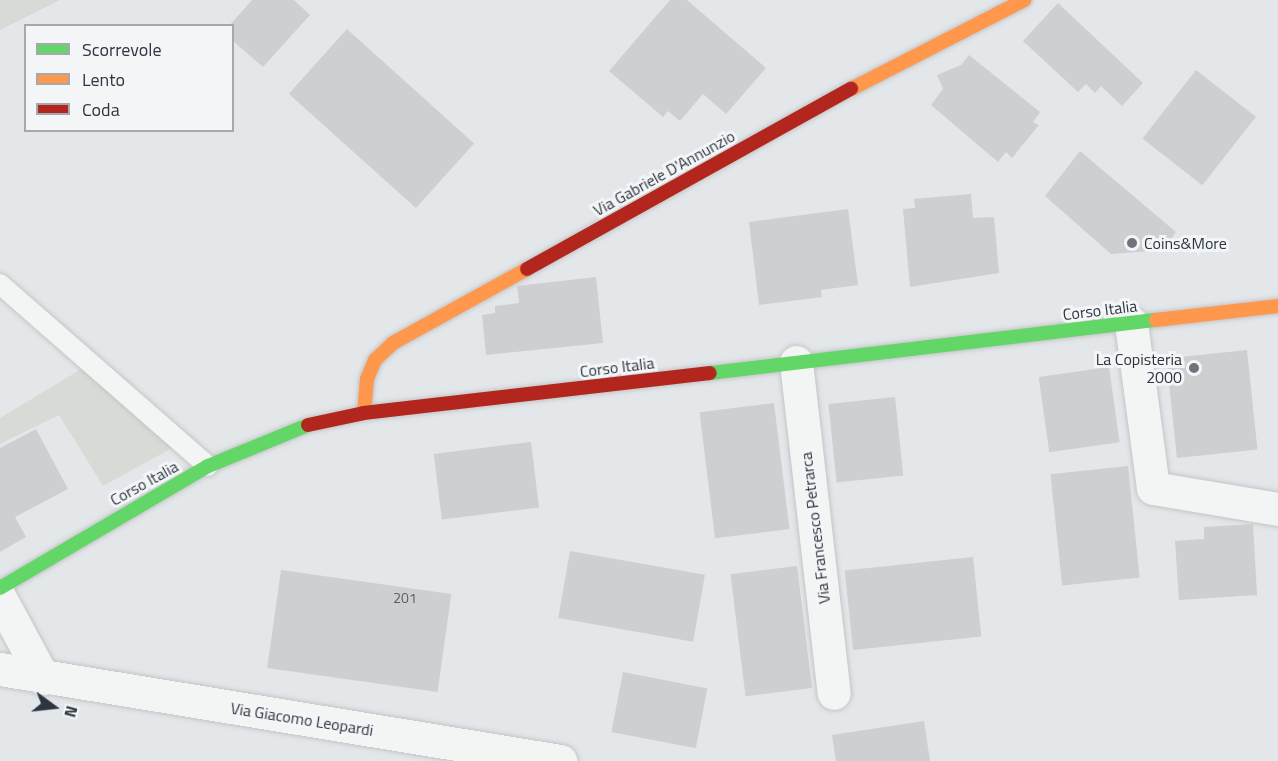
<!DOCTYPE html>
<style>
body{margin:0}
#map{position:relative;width:1278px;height:761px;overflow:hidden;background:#e4e7e9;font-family:"Titillium Web",sans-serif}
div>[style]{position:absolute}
.green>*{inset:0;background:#d6dcd5}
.building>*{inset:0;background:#cdcfd1;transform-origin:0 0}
.roads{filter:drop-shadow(0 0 2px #c3c5c7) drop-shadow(0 0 2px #c3c5c7)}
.lane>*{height:20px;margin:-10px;padding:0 10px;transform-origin:10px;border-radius:10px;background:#f3f5f5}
.street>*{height:33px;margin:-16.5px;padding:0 16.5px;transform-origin:16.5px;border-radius:16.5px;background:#f3f5f5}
.fast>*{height:14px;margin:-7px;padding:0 7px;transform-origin:7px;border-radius:7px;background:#63d668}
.slow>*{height:14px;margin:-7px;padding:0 7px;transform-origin:7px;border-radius:7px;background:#ff974d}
.jam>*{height:14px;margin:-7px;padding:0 7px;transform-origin:7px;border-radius:7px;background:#b3261e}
.dots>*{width:16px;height:16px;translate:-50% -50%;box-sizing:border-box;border:3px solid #f3f5f7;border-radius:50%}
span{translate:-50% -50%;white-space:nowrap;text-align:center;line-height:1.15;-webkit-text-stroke:6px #f3f5f7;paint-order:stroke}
.number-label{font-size:14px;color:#565d65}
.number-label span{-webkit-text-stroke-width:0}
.street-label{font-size:16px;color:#2d3640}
.poi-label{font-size:16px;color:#2d3640}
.left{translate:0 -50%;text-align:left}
.right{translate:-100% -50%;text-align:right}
.legend{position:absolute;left:24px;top:24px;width:210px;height:108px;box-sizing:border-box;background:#f3f5f7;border:2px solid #a4a9ae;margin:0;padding:8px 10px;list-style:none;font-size:18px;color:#2d3640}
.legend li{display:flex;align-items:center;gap:12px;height:30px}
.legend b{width:30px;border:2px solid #a4a9ae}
.north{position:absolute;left:24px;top:677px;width:60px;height:60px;-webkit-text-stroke:4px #f3f5f7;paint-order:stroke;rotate:105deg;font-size:16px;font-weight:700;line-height:24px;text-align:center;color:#2d3640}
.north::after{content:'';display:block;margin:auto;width:21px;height:27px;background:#2d3640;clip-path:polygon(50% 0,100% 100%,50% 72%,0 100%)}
</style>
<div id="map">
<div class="green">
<div style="clip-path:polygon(0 0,60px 0,0 30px)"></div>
<div style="clip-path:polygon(83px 368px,176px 446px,103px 486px,59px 415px,0 444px,0 418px)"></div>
</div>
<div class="building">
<div style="clip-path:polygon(252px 0,294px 0,310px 15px,263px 67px,232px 40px,232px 26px,229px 26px)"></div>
<div style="clip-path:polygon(670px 0,687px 0,766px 68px,726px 114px,703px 94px,680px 121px,668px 111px,663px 117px,609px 71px)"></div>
<div style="clip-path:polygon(1058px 3px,1143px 83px,1122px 106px,1101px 86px,1095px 93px,1086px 84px,1078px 92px,1023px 41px)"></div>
<div style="left:347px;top:29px;width:171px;height:87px;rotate:42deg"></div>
<div style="clip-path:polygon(969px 55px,1040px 112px,1033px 122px,1039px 125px,1012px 158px,1006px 152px,998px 162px,931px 105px,943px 89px,937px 75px,961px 65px)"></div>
<div style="left:1196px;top:70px;width:76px;height:87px;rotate:38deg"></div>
<div style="clip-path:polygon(1080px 151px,1176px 232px,1163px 250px,1111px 254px,1045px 196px)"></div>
<div style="clip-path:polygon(971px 194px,973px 218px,994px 217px,999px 273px,910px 287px,903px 209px,915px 208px,914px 199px)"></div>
<div style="clip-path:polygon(848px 209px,858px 285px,821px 290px,822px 297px,759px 305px,749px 222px)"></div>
<div style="clip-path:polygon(596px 277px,603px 343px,486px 355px,482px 315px,495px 313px,495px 306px,519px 303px,517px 286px)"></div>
<div style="left:1247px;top:350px;width:100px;height:81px;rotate:84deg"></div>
<div style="left:1109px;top:367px;width:76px;height:71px;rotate:82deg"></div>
<div style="left:895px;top:397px;width:79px;height:67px;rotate:84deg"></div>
<div style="left:774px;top:403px;width:127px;height:75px;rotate:83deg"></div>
<div style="clip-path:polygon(36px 429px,68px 489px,15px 517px,26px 537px,0 552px,0 448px)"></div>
<div style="left:531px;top:442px;width:66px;height:98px;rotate:83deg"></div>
<div style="left:1128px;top:466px;width:112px;height:78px;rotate:84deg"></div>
<div style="clip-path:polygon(1253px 524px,1257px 595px,1179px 600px,1175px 541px,1204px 539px,1204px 527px)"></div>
<div style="left:570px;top:551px;width:137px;height:68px;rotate:10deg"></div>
<div style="left:973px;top:557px;width:80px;height:129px;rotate:84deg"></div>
<div style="left:797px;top:566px;width:123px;height:67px;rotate:83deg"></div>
<div style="left:281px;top:570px;width:172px;height:99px;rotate:8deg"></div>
<div style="left:623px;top:672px;width:86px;height:61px;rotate:11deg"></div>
<div style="clip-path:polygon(924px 721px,930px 761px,836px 761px,832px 735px)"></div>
</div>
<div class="roads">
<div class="lane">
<div style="left:0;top:284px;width:276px;rotate:41.2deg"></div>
</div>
<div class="street">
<div style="left:1131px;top:323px;width:166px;rotate:82.4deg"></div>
<div style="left:1153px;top:488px;width:127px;rotate:9.5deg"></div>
<div style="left:796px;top:362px;width:333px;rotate:83.5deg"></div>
<div style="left:0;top:598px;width:91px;rotate:61.7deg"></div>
<div style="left:0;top:669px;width:568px;rotate:9.33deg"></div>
</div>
<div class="fast">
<div style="left:710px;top:373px;width:449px;rotate:-6.8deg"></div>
<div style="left:0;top:588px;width:241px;rotate:-30.4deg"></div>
<div style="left:208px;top:466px;width:108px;rotate:-22.3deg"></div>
</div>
<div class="slow">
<div style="left:851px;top:89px;width:195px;rotate:-27.2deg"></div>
<div style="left:1156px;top:320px;width:123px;rotate:-6.5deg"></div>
<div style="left:364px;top:413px;width:34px;rotate:-85deg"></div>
<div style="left:367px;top:379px;width:21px;rotate:-67deg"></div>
<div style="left:375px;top:360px;width:25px;rotate:-43deg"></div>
<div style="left:393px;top:343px;width:153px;rotate:-28.9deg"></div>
</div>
<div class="jam">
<div style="left:527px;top:269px;width:371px;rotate:-29.1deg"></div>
<div style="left:308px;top:425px;width:57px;rotate:-12.1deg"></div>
<div style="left:364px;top:413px;width:348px;rotate:-6.6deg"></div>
</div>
</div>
<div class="dots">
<div style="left:1132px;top:243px;background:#6d747b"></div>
<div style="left:1194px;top:368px;background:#6d747b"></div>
</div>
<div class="number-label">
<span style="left:405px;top:598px">201</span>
</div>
<div class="street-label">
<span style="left:664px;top:173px;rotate:-29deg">Via Gabriele D'Annunzio</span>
<span style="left:1100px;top:310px;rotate:-7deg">Corso Italia</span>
<span style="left:617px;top:367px;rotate:-7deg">Corso Italia</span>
<span style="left:144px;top:483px;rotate:-29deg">Corso Italia</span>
<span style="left:815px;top:528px;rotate:-97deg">Via Francesco Petrarca</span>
<span style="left:302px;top:719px;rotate:9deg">Via Giacomo Leopardi</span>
</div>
<div class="poi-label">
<span class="left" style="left:1144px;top:243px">Coins&amp;More</span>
<span class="right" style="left:1182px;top:368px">La Copisteria<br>2000</span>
</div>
<ul class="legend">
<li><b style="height:8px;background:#63d668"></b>Scorrevole</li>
<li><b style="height:8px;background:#ff974d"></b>Lento</li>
<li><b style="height:8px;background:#b3261e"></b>Coda</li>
</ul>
<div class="north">N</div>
</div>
